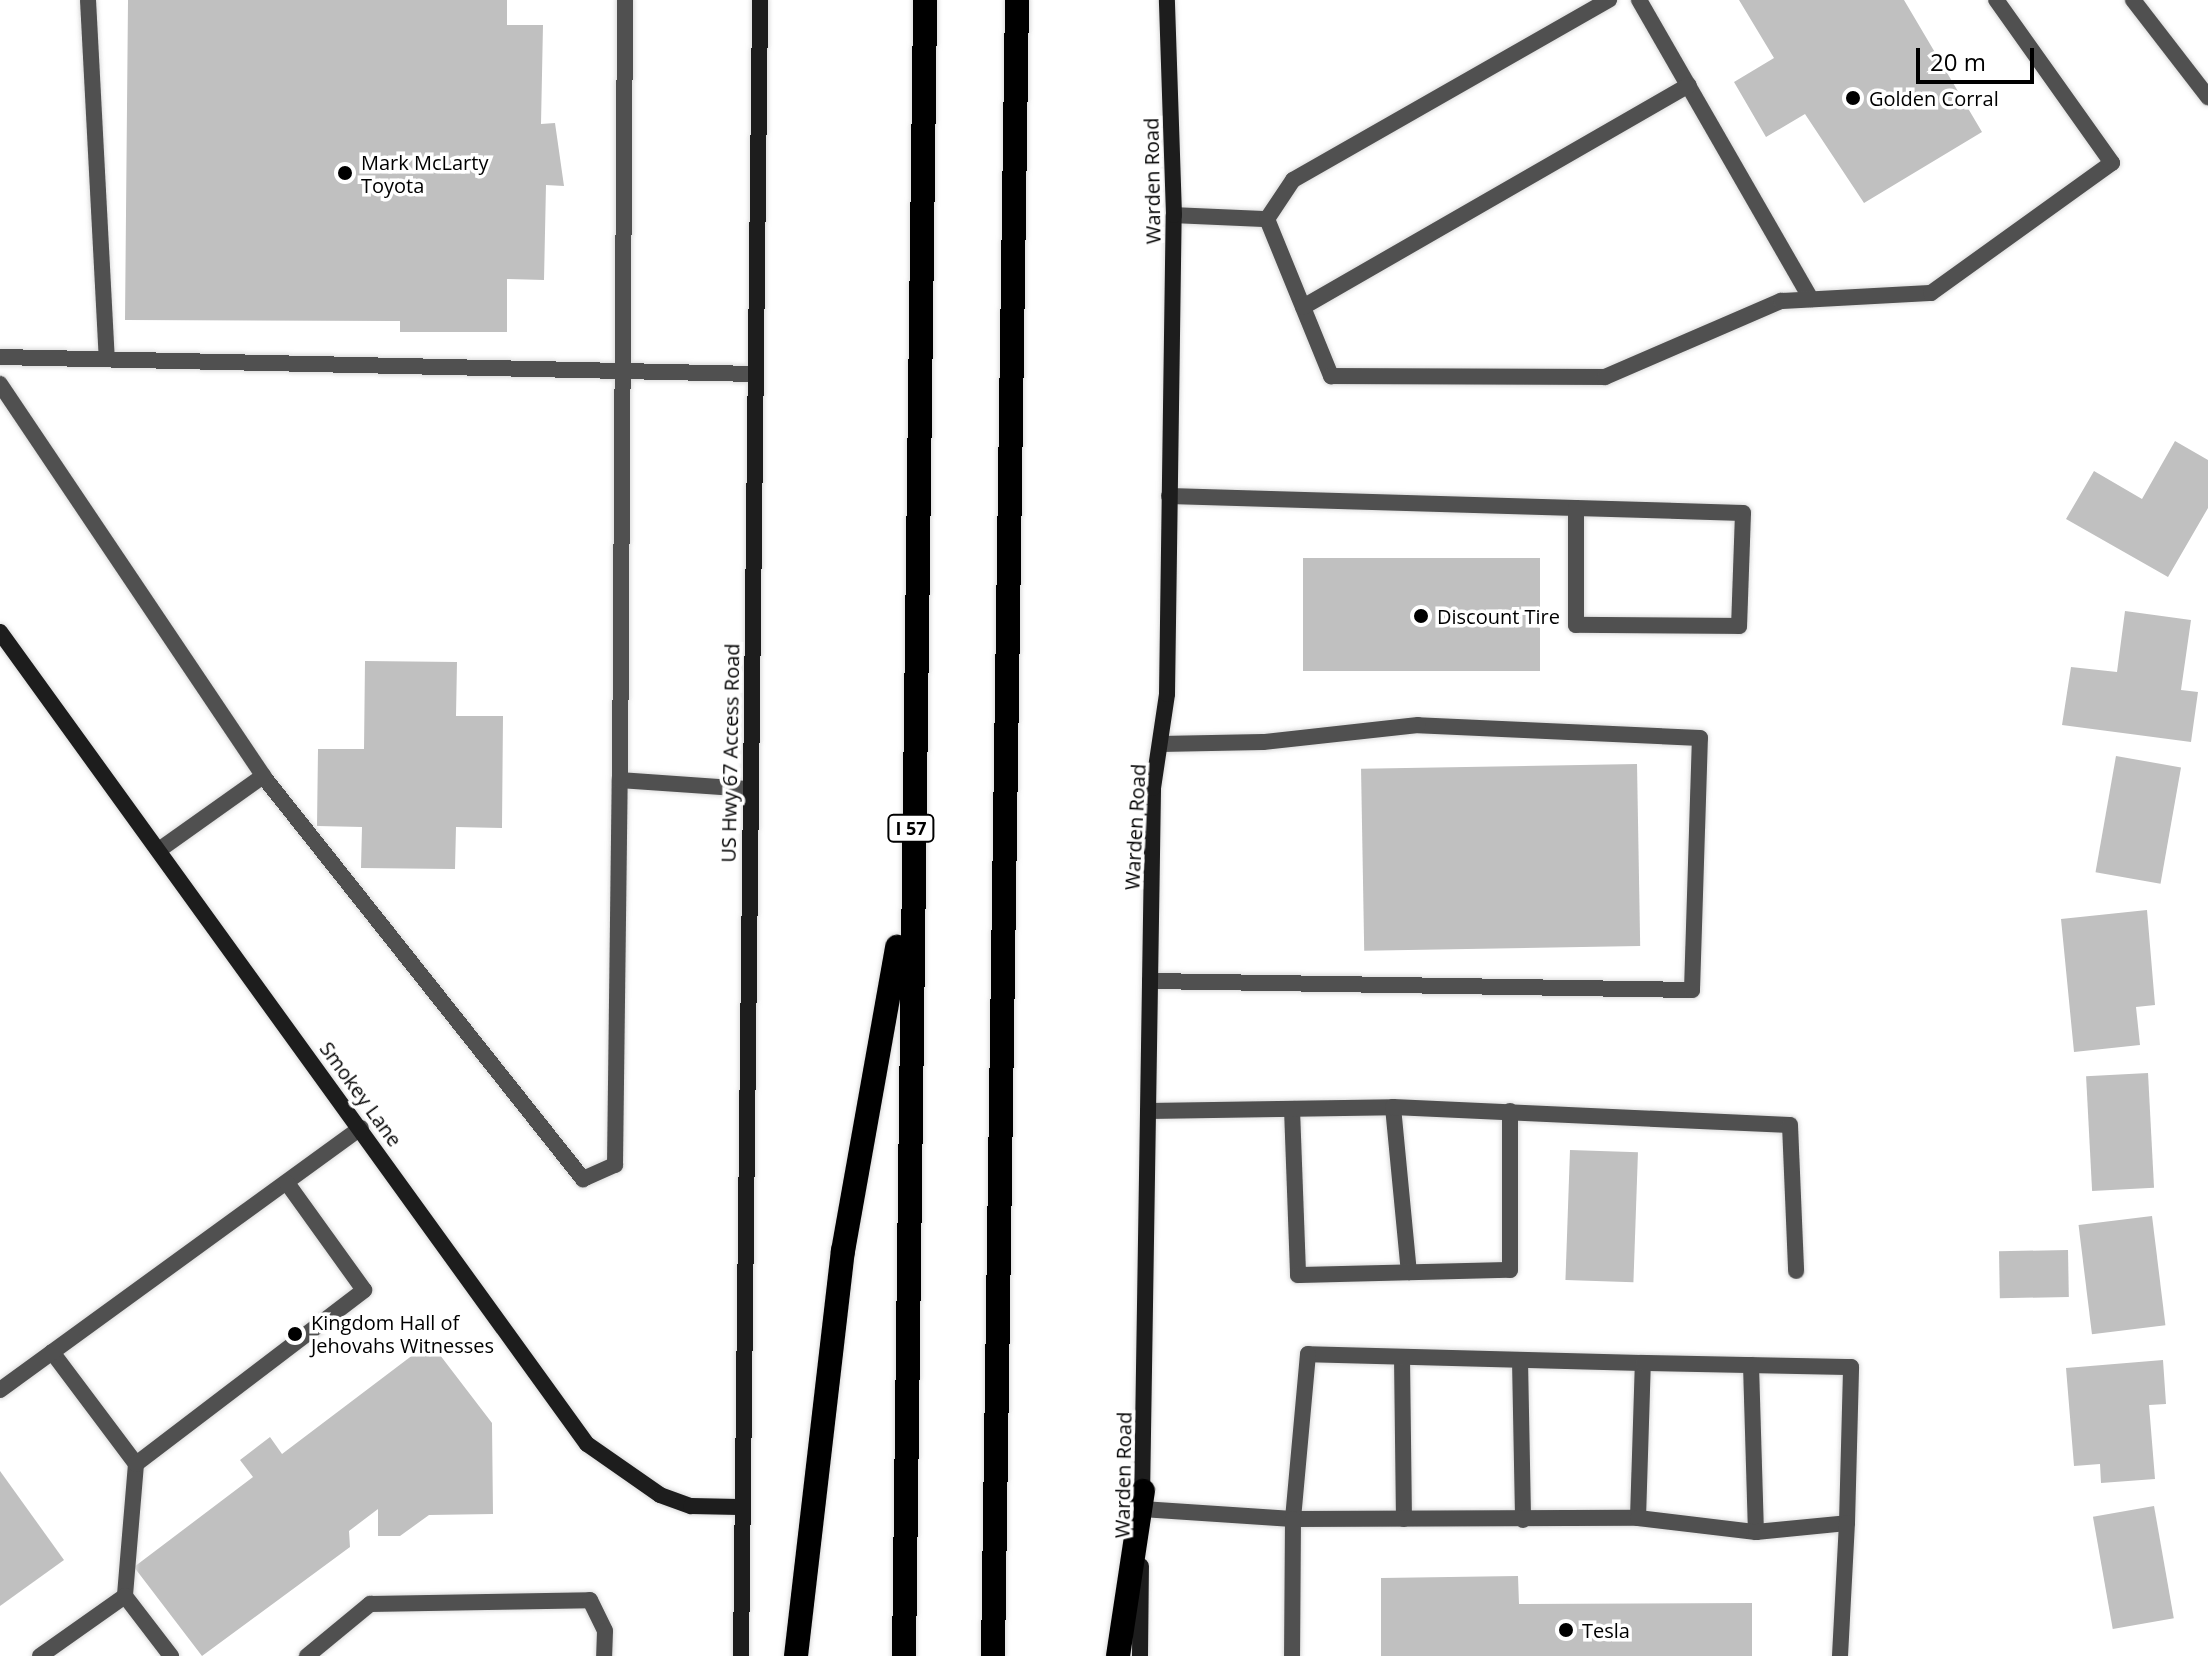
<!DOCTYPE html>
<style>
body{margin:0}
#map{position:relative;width:2208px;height:1656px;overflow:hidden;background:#fff;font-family:"Open Sans",sans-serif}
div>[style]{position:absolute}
.building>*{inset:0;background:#c0c0c0;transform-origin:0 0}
.roads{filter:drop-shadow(0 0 2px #dbdbdb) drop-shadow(0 0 2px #dbdbdb)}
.lane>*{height:16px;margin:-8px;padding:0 8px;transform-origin:8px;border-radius:8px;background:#505050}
.secondary>*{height:16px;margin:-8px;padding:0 8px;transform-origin:8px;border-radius:8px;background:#1d1d1d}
.highway>*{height:24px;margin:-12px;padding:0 12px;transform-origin:12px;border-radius:12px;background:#000}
.dots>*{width:22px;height:22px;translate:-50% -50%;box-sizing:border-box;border:4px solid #fff;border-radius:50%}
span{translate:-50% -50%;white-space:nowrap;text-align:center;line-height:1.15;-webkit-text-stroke:7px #fff;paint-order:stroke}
.shield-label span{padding:2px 6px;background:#fff;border:2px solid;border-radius:6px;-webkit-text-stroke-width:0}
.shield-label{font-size:18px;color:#000;font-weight:700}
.poi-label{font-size:20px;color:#000}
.left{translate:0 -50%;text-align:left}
.street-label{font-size:20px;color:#000}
.scale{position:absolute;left:1916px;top:48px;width:118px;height:36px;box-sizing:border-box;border:4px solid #000;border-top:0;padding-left:10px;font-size:24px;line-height:28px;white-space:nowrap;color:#000;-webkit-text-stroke:6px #fff;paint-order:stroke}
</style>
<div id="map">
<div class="building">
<div style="clip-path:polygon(128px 0,507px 0,507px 25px,543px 25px,541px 124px,555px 123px,564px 186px,546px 185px,544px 280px,507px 279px,507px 332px,400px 332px,400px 321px,125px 320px)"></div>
<div style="clip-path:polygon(1739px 0,1904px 0,1982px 132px,1864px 203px,1805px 114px,1766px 137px,1734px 82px,1774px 58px)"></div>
<div style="clip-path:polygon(2175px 441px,2208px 460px,2208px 508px,2168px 577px,2066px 519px,2094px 471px,2142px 499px)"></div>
<div style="left:1303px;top:558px;width:237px;height:113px"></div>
<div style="clip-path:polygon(2125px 611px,2191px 620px,2181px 690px,2198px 692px,2191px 742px,2062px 725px,2071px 667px,2117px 672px)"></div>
<div style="clip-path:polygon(365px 661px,457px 662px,456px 716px,503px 716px,502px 828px,456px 827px,455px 869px,361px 868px,362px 827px,317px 826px,318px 749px,364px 749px)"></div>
<div style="left:2116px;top:756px;width:66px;height:118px;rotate:10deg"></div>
<div style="left:1637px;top:764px;width:182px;height:276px;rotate:89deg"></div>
<div style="clip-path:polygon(2147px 910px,2155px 1005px,2136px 1007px,2140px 1045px,2074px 1052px,2061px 919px)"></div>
<div style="left:2148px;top:1073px;width:115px;height:62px;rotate:87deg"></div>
<div style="left:1570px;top:1150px;width:68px;height:130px;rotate:2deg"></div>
<div style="left:2152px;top:1216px;width:110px;height:74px;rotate:83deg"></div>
<div style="left:2068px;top:1250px;width:47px;height:69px;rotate:89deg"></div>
<div style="clip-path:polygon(430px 1342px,492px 1423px,493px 1514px,429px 1515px,400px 1536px,378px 1536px,378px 1509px,349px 1531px,350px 1547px,202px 1656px,134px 1567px,253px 1477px,240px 1460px,270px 1437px,282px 1454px)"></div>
<div style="clip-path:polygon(2163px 1360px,2166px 1404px,2149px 1405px,2155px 1479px,2101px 1483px,2100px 1464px,2074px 1466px,2066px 1368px)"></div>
<div style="clip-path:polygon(0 1471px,64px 1560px,0 1606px)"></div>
<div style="left:2154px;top:1506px;width:114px;height:62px;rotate:80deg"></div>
<div style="clip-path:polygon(1518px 1576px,1519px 1604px,1752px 1603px,1752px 1656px,1381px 1656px,1381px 1578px)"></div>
</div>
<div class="roads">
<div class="lane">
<div style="left:88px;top:0;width:359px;rotate:87deg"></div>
<div style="left:1639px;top:0;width:345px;rotate:60.1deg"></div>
<div style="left:2133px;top:0;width:123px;rotate:52.3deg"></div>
<div style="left:1174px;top:215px;width:93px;rotate:2.5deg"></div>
<div style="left:1267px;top:219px;width:170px;rotate:67.8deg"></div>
<div style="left:1331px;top:376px;width:274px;rotate:0.2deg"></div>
<div style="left:1605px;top:377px;width:192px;rotate:-23.4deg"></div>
<div style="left:1781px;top:301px;width:150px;rotate:-3.1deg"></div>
<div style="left:1931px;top:293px;width:223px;rotate:-35.7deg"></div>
<div style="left:2112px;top:163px;width:200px;rotate:-125.4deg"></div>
<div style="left:1267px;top:219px;width:47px;rotate:-56.3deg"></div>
<div style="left:1293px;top:180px;width:364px;rotate:-29.7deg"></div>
<div style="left:1303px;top:307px;width:445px;rotate:-29.9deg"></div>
<div style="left:0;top:357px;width:755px;rotate:1.29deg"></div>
<div style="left:0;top:384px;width:472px;rotate:56.1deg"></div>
<div style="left:263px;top:776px;width:515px;rotate:51.55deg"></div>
<div style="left:583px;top:1179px;width:35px;rotate:-24deg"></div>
<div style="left:615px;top:1165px;width:385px;rotate:-89.3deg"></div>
<div style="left:620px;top:780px;width:130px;rotate:4deg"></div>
<div style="left:1169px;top:496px;width:407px;rotate:1.7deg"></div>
<div style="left:1576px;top:508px;width:167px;rotate:1.7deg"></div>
<div style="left:1743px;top:513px;width:113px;rotate:92deg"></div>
<div style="left:1739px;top:626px;width:163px;rotate:-179.6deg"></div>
<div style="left:1576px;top:625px;width:117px;rotate:-90deg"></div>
<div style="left:620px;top:780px;width:780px;rotate:-89.63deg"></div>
<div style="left:159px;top:850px;width:128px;rotate:-35.4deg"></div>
<div style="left:1150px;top:981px;width:542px;rotate:0.95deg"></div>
<div style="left:1692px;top:990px;width:252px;rotate:-88.2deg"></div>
<div style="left:1700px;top:738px;width:282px;rotate:-177.4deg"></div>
<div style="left:1418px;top:725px;width:156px;rotate:173.7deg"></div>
<div style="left:1263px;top:742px;width:103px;rotate:178.9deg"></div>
<div style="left:1393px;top:1107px;width:166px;rotate:84.5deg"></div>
<div style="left:1292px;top:1109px;width:166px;rotate:87.9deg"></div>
<div style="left:1298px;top:1275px;width:212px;rotate:-1.4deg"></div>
<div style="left:1510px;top:1270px;width:159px;rotate:-90deg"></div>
<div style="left:1148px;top:1111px;width:245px;rotate:-0.9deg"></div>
<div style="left:1393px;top:1107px;width:397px;rotate:2.6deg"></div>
<div style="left:1790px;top:1125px;width:146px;rotate:87.6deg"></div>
<div style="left:52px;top:1352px;width:140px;rotate:53.1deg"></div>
<div style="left:136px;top:1464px;width:132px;rotate:94.8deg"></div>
<div style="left:1402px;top:1357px;width:162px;rotate:89.3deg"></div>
<div style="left:1520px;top:1360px;width:160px;rotate:88.9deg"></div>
<div style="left:1751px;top:1365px;width:167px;rotate:88.3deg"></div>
<div style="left:0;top:1390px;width:446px;rotate:-36deg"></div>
<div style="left:136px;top:1464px;width:287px;rotate:-37.3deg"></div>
<div style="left:364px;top:1290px;width:132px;rotate:-125.7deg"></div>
<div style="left:1142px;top:1509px;width:151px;rotate:3.8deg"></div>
<div style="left:1293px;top:1519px;width:345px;rotate:-0.2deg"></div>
<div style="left:1638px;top:1518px;width:155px;rotate:-88.2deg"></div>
<div style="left:1643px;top:1363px;width:335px;rotate:-178.5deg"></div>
<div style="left:1308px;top:1354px;width:166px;rotate:95.2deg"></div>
<div style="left:1293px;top:1519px;width:137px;rotate:90.4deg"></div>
<div style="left:1638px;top:1518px;width:119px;rotate:6.8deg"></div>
<div style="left:1756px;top:1532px;width:91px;rotate:-5.6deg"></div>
<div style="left:1847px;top:1523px;width:156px;rotate:-88.5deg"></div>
<div style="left:1851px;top:1367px;width:208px;rotate:-178.9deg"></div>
<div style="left:40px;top:1656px;width:104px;rotate:-35.2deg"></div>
<div style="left:125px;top:1596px;width:76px;rotate:52.5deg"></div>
<div style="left:307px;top:1656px;width:82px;rotate:-39.5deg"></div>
<div style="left:370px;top:1604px;width:220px;rotate:-1deg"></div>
<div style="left:590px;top:1600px;width:34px;rotate:64deg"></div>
<div style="left:605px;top:1631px;width:25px;rotate:92deg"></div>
<div style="left:1840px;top:1656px;width:133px;rotate:-87deg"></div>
</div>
<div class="secondary">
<div style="left:0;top:632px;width:1002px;rotate:54.14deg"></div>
<div style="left:587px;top:1444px;width:89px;rotate:34.9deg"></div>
<div style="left:660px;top:1495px;width:33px;rotate:20deg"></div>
<div style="left:691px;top:1506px;width:48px;rotate:1.2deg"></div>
<div style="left:1142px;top:1498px;width:710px;rotate:-89.11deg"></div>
<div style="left:1153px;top:788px;width:95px;rotate:-81.5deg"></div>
<div style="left:1167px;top:694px;width:479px;rotate:-89.2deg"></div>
<div style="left:1174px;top:215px;width:215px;rotate:-91.9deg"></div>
<div style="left:741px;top:1656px;width:1656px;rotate:-89.34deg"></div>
<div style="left:1140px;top:1656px;width:90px;rotate:-89.4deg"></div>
</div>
<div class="highway">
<div style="left:796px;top:1656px;width:408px;rotate:-83.4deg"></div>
<div style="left:843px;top:1251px;width:309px;rotate:-79.9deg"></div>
<div style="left:904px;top:1656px;width:1656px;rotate:-89.27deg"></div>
<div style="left:993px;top:1656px;width:1656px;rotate:-89.17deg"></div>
<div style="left:1118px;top:1656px;width:167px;rotate:-81.4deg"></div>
</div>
</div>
<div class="dots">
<div style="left:1853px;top:98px;background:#000"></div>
<div style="left:345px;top:173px;background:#000"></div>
<div style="left:1421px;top:616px;background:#000"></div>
<div style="left:295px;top:1334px;background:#000"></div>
<div style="left:1566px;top:1630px;background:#000"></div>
</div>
<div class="shield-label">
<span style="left:911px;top:828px">I 57</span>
</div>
<div class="poi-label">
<span class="left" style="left:1869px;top:98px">Golden Corral</span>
<span class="left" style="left:361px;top:174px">Mark McLarty<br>Toyota</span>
<span class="left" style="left:1437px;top:616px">Discount Tire</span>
<span class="left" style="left:311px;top:1334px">Kingdom Hall of<br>Jehovahs Witnesses</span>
<span class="left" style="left:1582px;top:1630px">Tesla</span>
</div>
<div class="street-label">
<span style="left:1152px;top:181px;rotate:-91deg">Warden Road</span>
<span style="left:730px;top:753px;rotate:-89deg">US Hwy 67 Access Road</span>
<span style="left:1135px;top:827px;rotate:-87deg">Warden Road</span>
<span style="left:361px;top:1094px;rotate:54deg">Smokey Lane</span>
<span style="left:1123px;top:1475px;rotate:-89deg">Warden Road</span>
</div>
<div class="scale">20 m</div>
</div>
